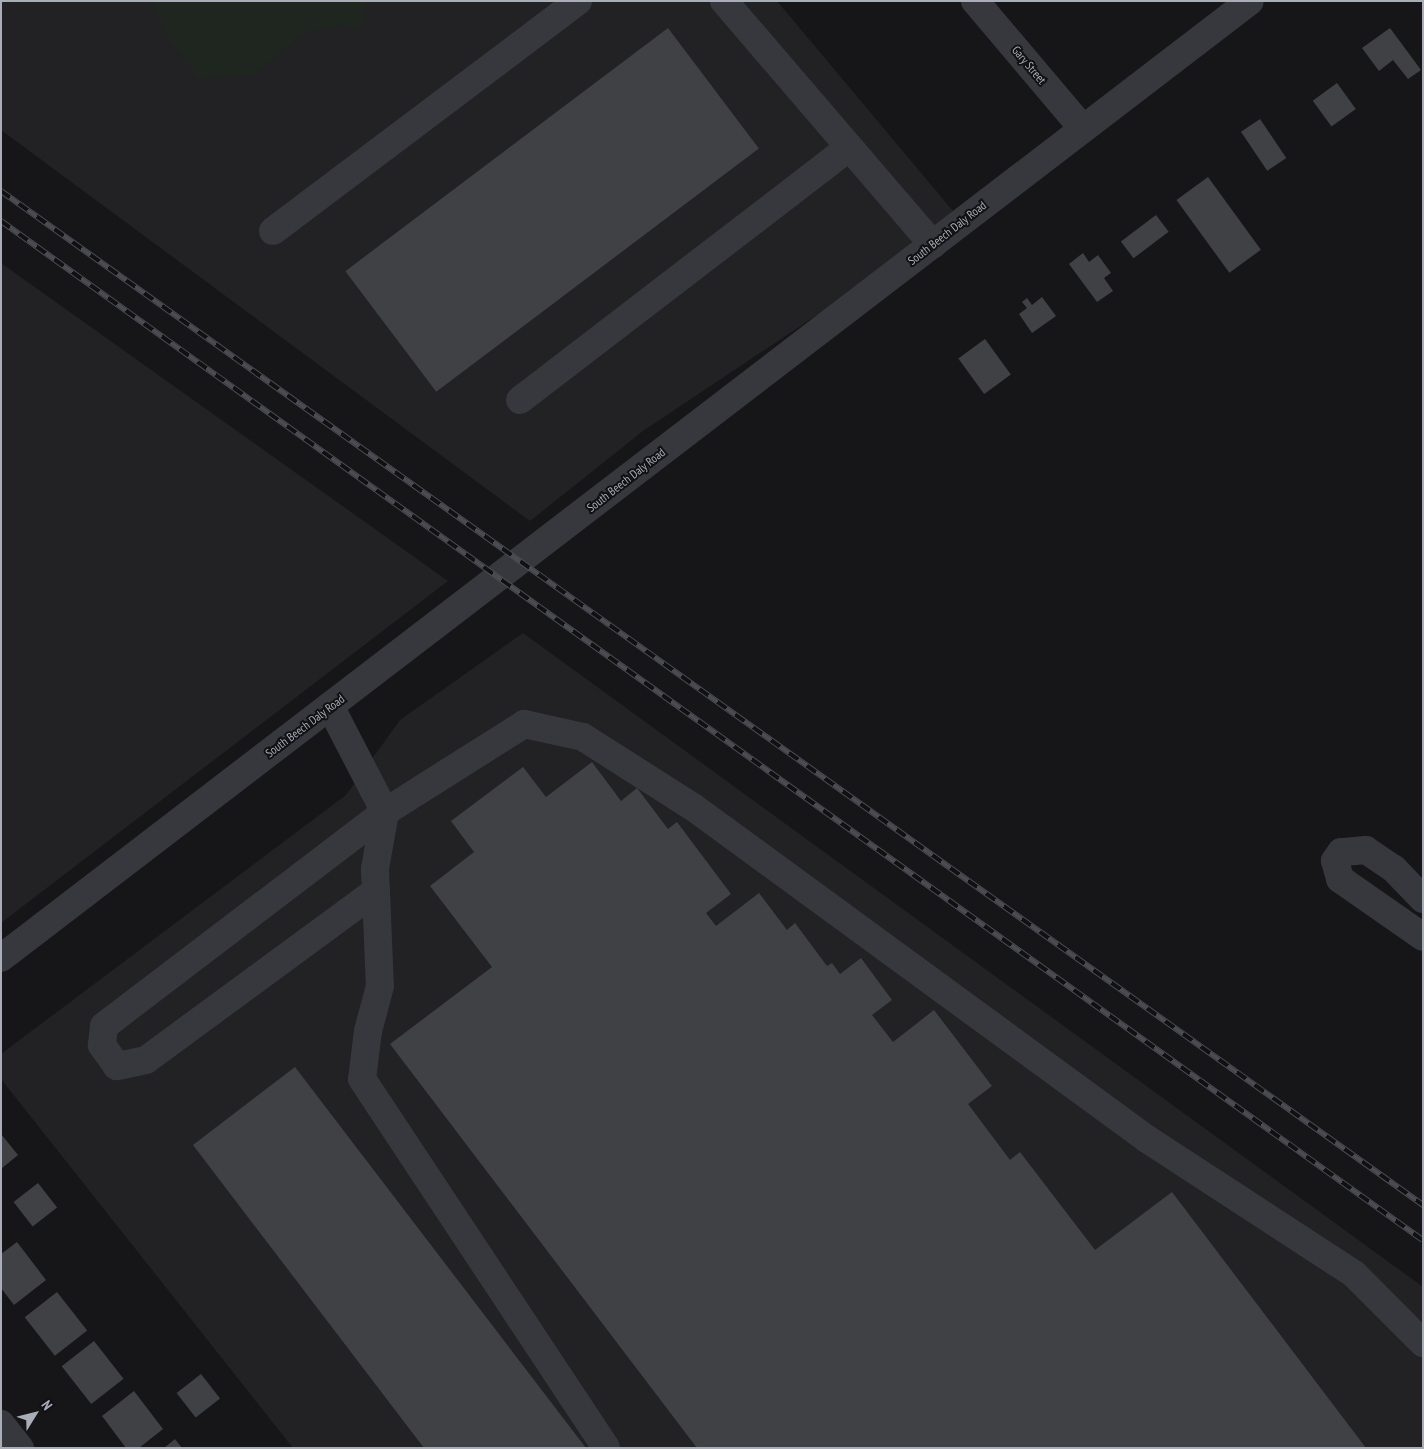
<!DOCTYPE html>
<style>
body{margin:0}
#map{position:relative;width:1424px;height:1449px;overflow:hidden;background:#161618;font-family:"PT Sans Narrow",sans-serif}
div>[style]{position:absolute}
.built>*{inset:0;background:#222225}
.green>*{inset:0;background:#1e261f}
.building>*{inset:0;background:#404145;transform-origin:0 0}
.minor>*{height:28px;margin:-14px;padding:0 14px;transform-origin:14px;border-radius:14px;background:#37383d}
.rail>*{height:5.5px;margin-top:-2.75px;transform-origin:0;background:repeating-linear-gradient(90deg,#111113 0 11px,#4a4c52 0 22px);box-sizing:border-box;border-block:1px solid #4a4c52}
span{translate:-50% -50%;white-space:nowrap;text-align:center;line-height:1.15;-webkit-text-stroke:4px #111113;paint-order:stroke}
.street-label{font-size:12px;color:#a8adb8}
.frame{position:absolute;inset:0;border:2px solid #a8adb8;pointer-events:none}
.north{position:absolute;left:10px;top:1389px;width:50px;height:50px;-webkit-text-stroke:4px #111113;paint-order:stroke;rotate:54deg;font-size:14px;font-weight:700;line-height:20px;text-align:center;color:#a8adb8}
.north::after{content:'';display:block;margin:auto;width:18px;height:22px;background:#a8adb8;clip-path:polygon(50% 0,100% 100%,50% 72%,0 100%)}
</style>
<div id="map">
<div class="built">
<div style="clip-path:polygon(1px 1px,777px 1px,953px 211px,835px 303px,643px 431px,530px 521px,1px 130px)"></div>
<div style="clip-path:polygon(1px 263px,448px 581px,1px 923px)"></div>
<div style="clip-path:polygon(523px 633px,1423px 1287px,1423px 1448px,293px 1448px,1px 1079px,1px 1054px,346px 795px,400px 720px)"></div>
</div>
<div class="green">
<div style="clip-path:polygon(152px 1px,366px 1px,361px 29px,343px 25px,307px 32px,254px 74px,198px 79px,166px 35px)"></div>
</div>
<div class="building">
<div style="left:668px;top:28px;width:151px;height:404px;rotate:53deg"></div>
<div style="clip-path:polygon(1390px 28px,1421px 70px,1408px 79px,1393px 60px,1379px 71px,1362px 48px)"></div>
<div style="left:1337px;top:83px;width:32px;height:30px;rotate:54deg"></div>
<div style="left:1260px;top:119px;width:47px;height:23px;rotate:56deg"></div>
<div style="left:1208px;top:177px;width:90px;height:39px;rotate:54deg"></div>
<div style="left:1156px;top:215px;width:21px;height:44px;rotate:53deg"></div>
<div style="clip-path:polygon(1083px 253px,1089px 262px,1098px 255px,1111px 273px,1104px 278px,1113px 291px,1097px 302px,1069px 264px)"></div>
<div style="clip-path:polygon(1042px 297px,1056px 316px,1032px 333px,1019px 314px,1027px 308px,1022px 302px,1027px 298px,1032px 305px)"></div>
<div style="left:985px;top:339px;width:44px;height:33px;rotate:54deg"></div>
<div style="clip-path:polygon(592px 762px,621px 801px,637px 788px,668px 829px,677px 822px,731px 894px,706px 913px,716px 926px,759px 893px,787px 930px,795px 923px,827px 966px,832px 963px,840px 974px,861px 958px,892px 1000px,872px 1015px,893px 1042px,934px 1010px,992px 1086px,968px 1104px,1010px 1160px,1020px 1152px,1095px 1250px,1172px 1192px,1366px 1448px,697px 1448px,390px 1044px,492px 967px,430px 886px,474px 852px,451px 821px,523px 767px,546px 797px)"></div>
<div style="clip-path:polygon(295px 1067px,586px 1448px,424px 1448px,193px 1145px)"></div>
<div style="clip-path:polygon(1px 1134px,18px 1155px,1px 1169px)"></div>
<div style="left:38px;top:1183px;width:31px;height:31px;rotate:52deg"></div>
<div style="clip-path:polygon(17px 1242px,46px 1280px,14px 1305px,1px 1288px,1px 1254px)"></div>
<div style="left:57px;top:1292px;width:49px;height:41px;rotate:52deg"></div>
<div style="left:94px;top:1341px;width:48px;height:41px;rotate:52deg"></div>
<div style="left:201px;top:1374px;width:31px;height:31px;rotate:52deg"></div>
<div style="clip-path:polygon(134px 1391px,163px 1429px,139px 1448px,126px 1448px,102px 1416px)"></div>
<div style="clip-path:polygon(175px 1439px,182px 1448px,164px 1448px)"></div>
</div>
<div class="minor">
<div style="left:724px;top:1px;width:321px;rotate:49.4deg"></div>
<div style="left:975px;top:1px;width:167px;rotate:49.8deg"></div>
<div style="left:273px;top:231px;width:382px;rotate:-37deg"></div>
<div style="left:520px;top:400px;width:414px;rotate:-37.5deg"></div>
<div style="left:330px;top:706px;width:119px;rotate:62.6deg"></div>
<div style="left:385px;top:812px;width:58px;rotate:100deg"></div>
<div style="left:375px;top:869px;width:117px;rotate:87.6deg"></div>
<div style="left:380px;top:986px;width:47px;rotate:104.9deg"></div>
<div style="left:368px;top:1031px;width:48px;rotate:97.1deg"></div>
<div style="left:362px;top:1079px;width:442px;rotate:56.5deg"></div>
<div style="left:376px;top:891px;width:285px;rotate:143.7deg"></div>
<div style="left:146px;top:1060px;width:30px;rotate:168deg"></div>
<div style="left:117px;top:1066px;width:26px;rotate:-126deg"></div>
<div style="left:102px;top:1045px;width:19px;rotate:-84deg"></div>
<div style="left:104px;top:1026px;width:353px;rotate:-37.3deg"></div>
<div style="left:385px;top:812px;width:165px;rotate:-32.3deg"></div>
<div style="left:524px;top:724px;width:60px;rotate:12.4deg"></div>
<div style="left:583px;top:737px;width:130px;rotate:32.5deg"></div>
<div style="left:693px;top:807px;width:562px;rotate:36.18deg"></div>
<div style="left:1147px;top:1139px;width:247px;rotate:33.1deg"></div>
<div style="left:1354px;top:1274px;width:98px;rotate:45deg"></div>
<div style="left:1423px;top:899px;width:42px;rotate:-134deg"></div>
<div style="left:1394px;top:869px;width:34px;rotate:-146deg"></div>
<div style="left:1366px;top:850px;width:25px;rotate:175deg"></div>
<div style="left:1341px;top:852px;width:11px;rotate:124deg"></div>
<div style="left:1335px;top:861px;width:19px;rotate:74deg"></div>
<div style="left:1340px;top:879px;width:101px;rotate:34.9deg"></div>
<div style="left:1px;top:958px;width:1573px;rotate:-37.46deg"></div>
<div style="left:1px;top:1424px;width:31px;rotate:52deg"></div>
</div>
<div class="rail">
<div style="left:1px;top:191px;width:1747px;rotate:35.49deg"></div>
<div style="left:1px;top:221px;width:1749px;rotate:35.63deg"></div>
</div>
<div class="street-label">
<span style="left:1029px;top:65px;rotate:50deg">Gary Street</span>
<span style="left:947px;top:233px;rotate:-38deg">South Beech Daly Road</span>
<span style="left:626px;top:480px;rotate:-38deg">South Beech Daly Road</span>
<span style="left:305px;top:726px;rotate:-37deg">South Beech Daly Road</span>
</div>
<div class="frame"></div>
<div class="north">N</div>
</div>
